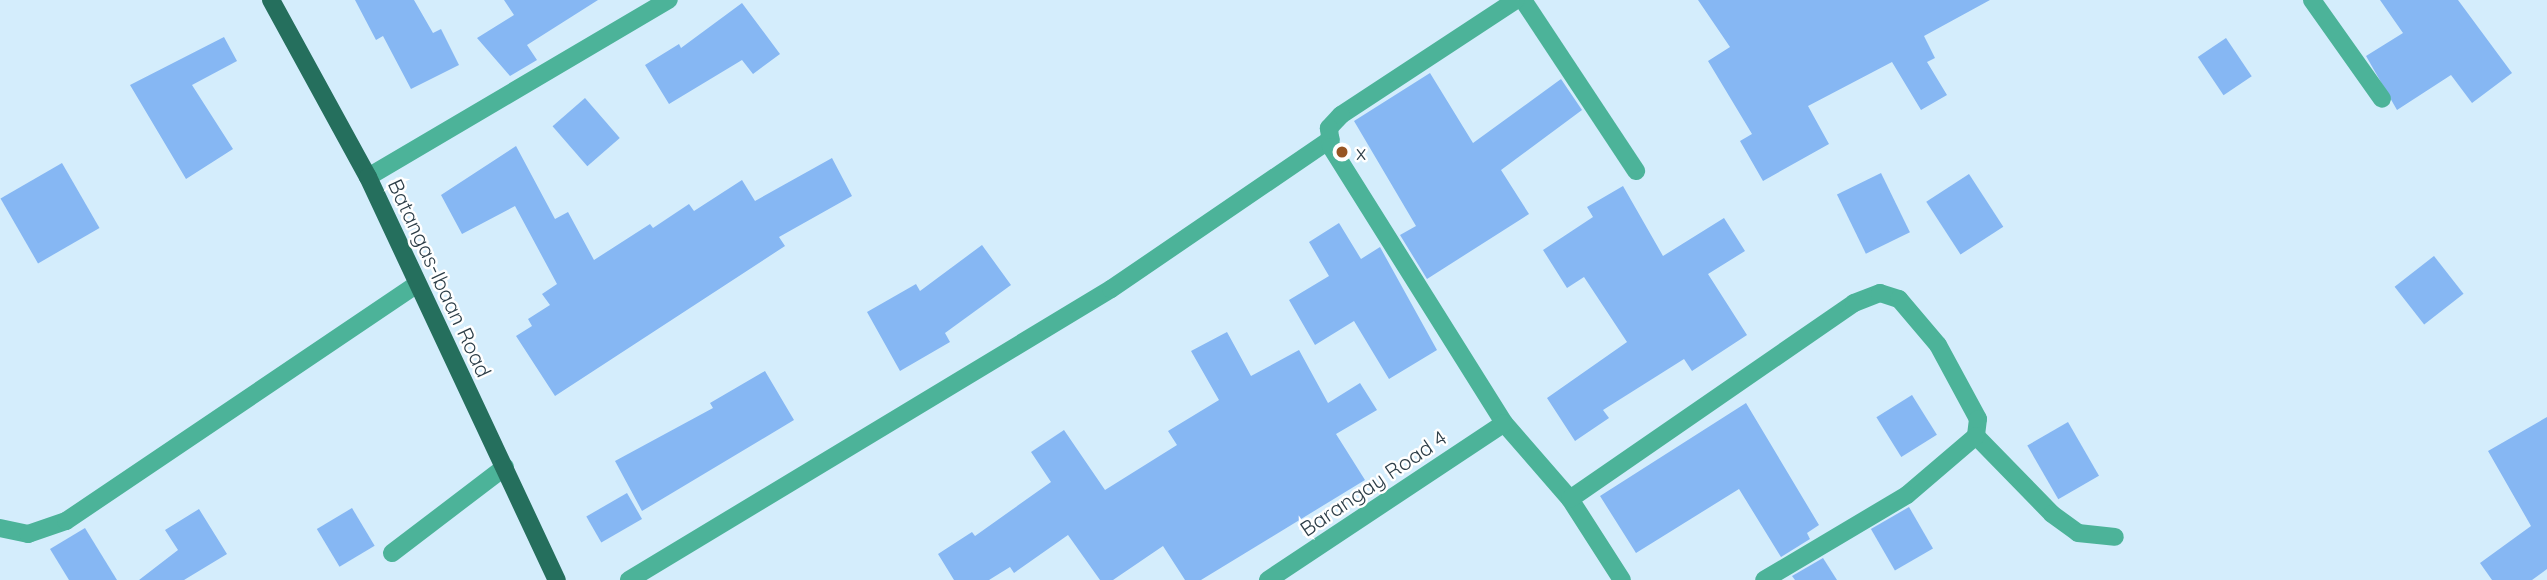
<!DOCTYPE html>
<style>
body{margin:0}
#map{position:relative;width:2547px;height:580px;overflow:hidden;background:#d4edfc;font-family:Quicksand,sans-serif}
div>[style]{position:absolute}
.building>*{inset:0;background:#86b7f3;transform-origin:0 0}
.lane>*{height:18px;margin:-9px;padding:0 9px;transform-origin:9px;border-radius:9px;background:#4cb399}
.street>*{height:18px;margin:-9px;padding:0 9px;transform-origin:9px;border-radius:9px;background:#4cb399}
.primary>*{height:18px;margin:-9px;padding:0 9px;transform-origin:9px;border-radius:9px;background:#256f5d}
.dots>*{width:19px;height:19px;translate:-50% -50%;box-sizing:border-box;border:4px solid #fff;border-radius:50%}
span{translate:-50% -50%;white-space:nowrap;text-align:center;line-height:1.15;-webkit-text-stroke:5px #fff;paint-order:stroke}
.poi-label{font-size:21px;color:#2d3e48}
.left{translate:0 -50%;text-align:left}
.street-label{font-size:21px;color:#2d3e48}
</style>
<div id="map">
<div class="building">
<div style="clip-path:polygon(355px 0,414px 0,433px 33px,441px 29px,459px 65px,411px 89px,383px 36px,376px 40px)"></div>
<div style="clip-path:polygon(504px 0,598px 0,527px 45px,537px 60px,510px 76px,477px 38px,514px 15px)"></div>
<div style="clip-path:polygon(1698px 0,1990px 0,1924px 36px,1935px 58px,1927px 62px,1947px 95px,1921px 110px,1892px 62px,1808px 106px,1829px 144px,1763px 181px,1740px 141px,1752px 134px,1708px 61px,1730px 47px)"></div>
<div style="clip-path:polygon(2380px 0,2458px 0,2512px 73px,2472px 103px,2451px 75px,2397px 110px,2366px 56px,2403px 33px)"></div>
<div style="clip-path:polygon(742px 3px,780px 54px,753px 74px,742px 60px,669px 104px,645px 65px,679px 44px,681px 48px)"></div>
<div style="clip-path:polygon(224px 37px,237px 61px,192px 85px,233px 149px,186px 179px,130px 85px)"></div>
<div style="left:2226px;top:38px;width:46px;height:34px;rotate:56deg"></div>
<div style="clip-path:polygon(1430px 73px,1473px 143px,1561px 79px,1582px 110px,1501px 170px,1529px 214px,1427px 279px,1400px 235px,1416px 226px,1354px 121px)"></div>
<div style="left:585px;top:98px;width:53px;height:43px;rotate:49deg"></div>
<div style="clip-path:polygon(516px 146px,555px 219px,568px 212px,594px 260px,650px 224px,653px 228px,689px 204px,694px 211px,742px 180px,755px 201px,832px 158px,852px 196px,779px 237px,785px 246px,555px 396px,516px 336px,532px 326px,528px 319px,550px 305px,542px 294px,557px 284px,515px 206px,462px 234px,441px 195px)"></div>
<div style="left:62px;top:163px;width:75px;height:71px;rotate:60deg"></div>
<div style="left:1881px;top:173px;width:66px;height:49px;rotate:64deg"></div>
<div style="left:1969px;top:174px;width:63px;height:51px;rotate:57deg"></div>
<div style="clip-path:polygon(1623px 186px,1663px 256px,1724px 218px,1745px 251px,1708px 274px,1747px 335px,1692px 371px,1684px 359px,1603px 410px,1609px 418px,1575px 441px,1547px 398px,1627px 342px,1584px 277px,1567px 288px,1543px 250px,1593px 217px,1587px 207px)"></div>
<div style="clip-path:polygon(1339px 223px,1361px 259px,1380px 247px,1437px 350px,1389px 379px,1354px 321px,1315px 345px,1289px 300px,1329px 276px,1309px 242px)"></div>
<div style="clip-path:polygon(982px 245px,1011px 285px,945px 333px,950px 342px,900px 371px,867px 312px,916px 284px,920px 291px)"></div>
<div style="left:2434px;top:256px;width:48px;height:50px;rotate:52deg"></div>
<div style="clip-path:polygon(1227px 332px,1251px 376px,1299px 350px,1328px 403px,1360px 383px,1377px 410px,1336px 434px,1365px 480px,1201px 580px,1185px 580px,1163px 546px,1113px 580px,1100px 580px,1068px 535px,1014px 573px,1010px 567px,989px 580px,954px 580px,938px 554px,972px 532px,975px 536px,1051px 482px,1031px 452px,1064px 430px,1105px 490px,1177px 445px,1168px 431px,1219px 400px,1191px 351px)"></div>
<div style="clip-path:polygon(765px 371px,794px 420px,642px 511px,615px 461px,713px 408px,710px 403px)"></div>
<div style="left:1912px;top:395px;width:47px;height:42px;rotate:58deg"></div>
<div style="clip-path:polygon(1746px 403px,1819px 525px,1807px 533px,1810px 539px,1781px 557px,1739px 489px,1636px 553px,1600px 496px)"></div>
<div style="clip-path:polygon(2547px 417px,2547px 569px,2532px 580px,2492px 580px,2480px 563px,2531px 526px,2488px 451px)"></div>
<div style="left:2068px;top:422px;width:62px;height:47px;rotate:60deg"></div>
<div style="left:627px;top:493px;width:30px;height:47px;rotate:60deg"></div>
<div style="left:1909px;top:507px;width:48px;height:44px;rotate:60deg"></div>
<div style="left:352px;top:508px;width:44px;height:41px;rotate:59deg"></div>
<div style="clip-path:polygon(199px 509px,227px 554px,184px 580px,139px 580px,178px 550px,165px 530px)"></div>
<div style="clip-path:polygon(85px 528px,117px 580px,69px 580px,50px 549px)"></div>
<div style="clip-path:polygon(1823px 558px,1837px 580px,1795px 580px,1792px 576px)"></div>
</div>
<div class="lane">
<div style="left:1523px;top:0;width:205px;rotate:56.5deg"></div>
<div style="left:1976px;top:436px;width:109px;rotate:45.7deg"></div>
<div style="left:2052px;top:514px;width:32px;rotate:36deg"></div>
<div style="left:2078px;top:533px;width:37px;rotate:6deg"></div>
<div style="left:392px;top:553px;width:142px;rotate:-37.3deg"></div>
<div style="left:629px;top:580px;width:563px;rotate:-31.12deg"></div>
<div style="left:1111px;top:289px;width:266px;rotate:-34.3deg"></div>
</div>
<div class="street">
<div style="left:1516px;top:0;width:209px;rotate:146.7deg"></div>
<div style="left:1341px;top:115px;width:18px;rotate:133deg"></div>
<div style="left:1329px;top:128px;width:19px;rotate:84deg"></div>
<div style="left:1331px;top:147px;width:326px;rotate:57.9deg"></div>
<div style="left:1504px;top:423px;width:101px;rotate:49deg"></div>
<div style="left:1570px;top:499px;width:96px;rotate:57.3deg"></div>
<div style="left:2312px;top:0;width:121px;rotate:54.7deg"></div>
<div style="left:368px;top:177px;width:349px;rotate:-30.5deg"></div>
<div style="left:1570px;top:499px;width:345px;rotate:-34.6deg"></div>
<div style="left:1854px;top:303px;width:28px;rotate:-21deg"></div>
<div style="left:1880px;top:293px;width:20px;rotate:18deg"></div>
<div style="left:1899px;top:299px;width:60px;rotate:49.7deg"></div>
<div style="left:1938px;top:345px;width:84px;rotate:61.6deg"></div>
<div style="left:1978px;top:419px;width:17px;rotate:97deg"></div>
<div style="left:1976px;top:436px;width:91px;rotate:139.5deg"></div>
<div style="left:1907px;top:495px;width:166px;rotate:149.3deg"></div>
<div style="left:0;top:528px;width:29px;rotate:12deg"></div>
<div style="left:28px;top:534px;width:40px;rotate:-18.9deg"></div>
<div style="left:66px;top:521px;width:421px;rotate:-34deg"></div>
<div style="left:1268px;top:580px;width:283px;rotate:-33.6deg"></div>
</div>
<div class="primary">
<div style="left:271px;top:0;width:202px;rotate:61.3deg"></div>
<div style="left:368px;top:177px;width:445px;rotate:64.9deg"></div>
</div>
<div class="dots">
<div style="left:1342px;top:152px;background:#975523"></div>
</div>
<div class="poi-label">
<span class="left" style="left:1356px;top:152px">x</span>
</div>
<div class="street-label">
<span style="left:440px;top:278px;rotate:65deg">Batangas-Ibaan Road</span>
<span style="left:1373px;top:483px;rotate:-34deg">Barangay Road 4</span>
</div>
</div>
